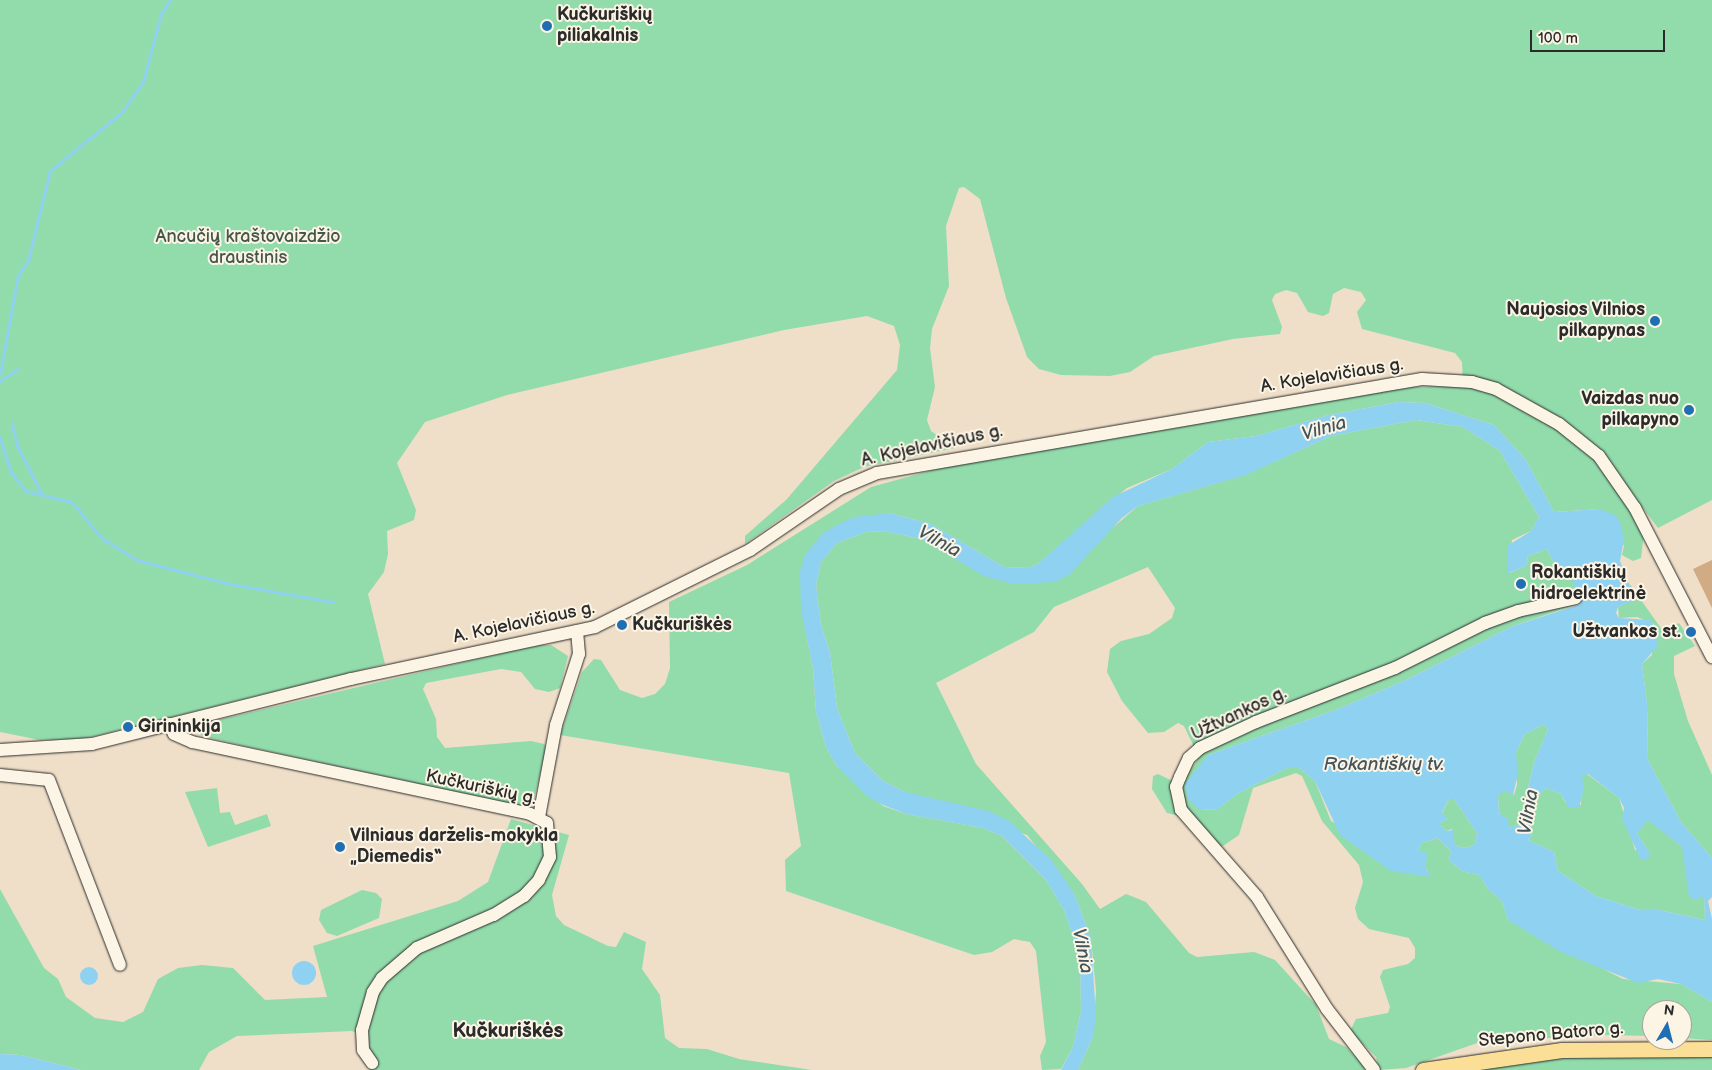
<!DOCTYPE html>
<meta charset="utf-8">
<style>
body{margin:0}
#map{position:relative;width:1712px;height:1070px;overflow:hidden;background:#efdfc8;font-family:"Balsamiq Sans",sans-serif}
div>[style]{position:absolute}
.green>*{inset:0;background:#92dbab}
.water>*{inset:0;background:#8fd1f0}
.round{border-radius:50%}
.stream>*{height:2.5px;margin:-1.25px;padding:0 1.25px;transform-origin:1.25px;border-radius:1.25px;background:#8fd1f0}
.building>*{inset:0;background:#d1ab83}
.roads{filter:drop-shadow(0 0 1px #2b2b2b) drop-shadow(0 0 1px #2b2b2b)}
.minor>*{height:12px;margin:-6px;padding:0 6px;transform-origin:6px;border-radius:6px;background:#fcf5e5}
.major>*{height:15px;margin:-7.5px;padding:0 7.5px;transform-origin:7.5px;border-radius:7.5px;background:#fbdf96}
.dots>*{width:14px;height:14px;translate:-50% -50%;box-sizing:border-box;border:2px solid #fcf5e5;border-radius:50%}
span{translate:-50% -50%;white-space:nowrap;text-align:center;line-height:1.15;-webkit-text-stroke:4px #fcf5e5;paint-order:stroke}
.poi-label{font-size:18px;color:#2b2b2b;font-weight:700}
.left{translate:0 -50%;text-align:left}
.right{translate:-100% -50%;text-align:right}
.park-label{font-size:18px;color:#45574b}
.street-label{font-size:18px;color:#2b2b2b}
.water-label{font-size:19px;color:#44545c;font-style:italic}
.quarter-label{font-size:20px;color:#2b2b2b;font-weight:700}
.north{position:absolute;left:1642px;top:1000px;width:50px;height:50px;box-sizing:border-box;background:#fcf5e5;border:1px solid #a8a49b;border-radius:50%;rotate:8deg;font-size:14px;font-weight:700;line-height:20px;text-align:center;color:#2b2b2b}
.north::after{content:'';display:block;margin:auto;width:18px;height:22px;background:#1f6fb2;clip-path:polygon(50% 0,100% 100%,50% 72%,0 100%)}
.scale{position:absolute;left:1530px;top:30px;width:135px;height:22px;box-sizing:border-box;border:2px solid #2b2b2b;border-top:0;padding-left:6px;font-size:15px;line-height:18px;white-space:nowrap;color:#2b2b2b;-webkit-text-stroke:4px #fcf5e5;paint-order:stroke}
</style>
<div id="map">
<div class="green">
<div style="clip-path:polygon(0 0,1712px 0,1712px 500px,1658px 528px,1639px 503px,1644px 533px,1641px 558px,1633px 561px,1622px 555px,1624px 546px,1599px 509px,1554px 512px,1526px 460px,1494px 425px,1425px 403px,1399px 402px,1329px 415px,1256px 436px,1208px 442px,1172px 469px,1127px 488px,1038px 564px,1028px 568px,1004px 567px,931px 524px,889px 513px,823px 533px,805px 629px,813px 668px,816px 712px,826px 747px,836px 765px,883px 806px,906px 814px,983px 828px,1002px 836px,1046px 880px,1064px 910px,1080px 957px,1081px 1011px,1073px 1047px,1061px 1069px,1042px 1070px,1040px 1056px,1046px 1042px,1036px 951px,1030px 942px,1014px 939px,992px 952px,974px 955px,786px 891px,785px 860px,801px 846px,789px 773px,560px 735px,582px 672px,594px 659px,601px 660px,620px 690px,642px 698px,655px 694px,665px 684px,670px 668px,669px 602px,747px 565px,871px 487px,951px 465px,1399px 387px,1463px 386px,1462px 362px,1455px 353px,1362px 329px,1357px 312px,1366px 300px,1361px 292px,1344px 288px,1333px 294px,1329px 313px,1323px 316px,1308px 312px,1297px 293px,1286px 290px,1275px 294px,1272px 300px,1282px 327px,1280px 334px,1233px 339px,1154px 356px,1130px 372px,1110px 376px,1061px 375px,1039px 369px,1027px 357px,1006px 298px,980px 199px,964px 187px,959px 188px,946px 226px,949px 286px,932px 329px,930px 348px,935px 387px,927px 420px,931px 431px,955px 448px,864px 467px,834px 481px,745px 544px,745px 536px,787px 499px,897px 370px,900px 345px,894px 326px,867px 316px,784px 330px,507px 395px,425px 422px,397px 463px,416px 510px,414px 520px,387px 531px,388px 554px,384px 572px,368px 594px,385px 664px,83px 739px,40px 740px,0 732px)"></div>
<div style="clip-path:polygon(1416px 420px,1463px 427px,1500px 451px,1539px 517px,1531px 531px,1512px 540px,1509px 573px,1526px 566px,1528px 556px,1547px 549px,1553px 561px,1572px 576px,1581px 603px,1513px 626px,1406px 680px,1338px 709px,1208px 755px,1200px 810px,1218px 809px,1237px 794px,1289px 767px,1298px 767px,1315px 781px,1331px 821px,1430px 876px,1418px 850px,1422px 843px,1438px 838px,1451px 851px,1449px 860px,1462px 871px,1479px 875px,1488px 889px,1502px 901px,1508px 920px,1623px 979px,1681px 984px,1712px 1002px,1712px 1040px,1682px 1038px,1682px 1010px,1652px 1010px,1652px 1036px,1603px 1035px,1480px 1042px,1406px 1068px,1379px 1070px,1376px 1057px,1350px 1031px,1356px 1019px,1388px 1013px,1390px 1007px,1380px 977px,1383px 970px,1408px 964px,1415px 958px,1415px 948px,1409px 938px,1369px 929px,1358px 919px,1355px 908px,1363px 882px,1359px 865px,1322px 821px,1302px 776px,1296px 773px,1253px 788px,1239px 835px,1223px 846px,1218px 845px,1197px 820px,1167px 813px,1152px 789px,1153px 776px,1158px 774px,1181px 785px,1199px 757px,1184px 726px,1178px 723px,1164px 732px,1148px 733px,1122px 701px,1107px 672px,1110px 649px,1121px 641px,1149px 634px,1172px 618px,1175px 608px,1148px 567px,1054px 607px,1034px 632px,936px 683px,976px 764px,1082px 884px,1100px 909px,1126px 894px,1146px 902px,1189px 953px,1197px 957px,1254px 952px,1275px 960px,1316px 1005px,1329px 1039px,1346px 1047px,1368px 1070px,1078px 1070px,1093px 1037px,1096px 991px,1091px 939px,1075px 895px,1027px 835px,905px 792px,883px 781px,855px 753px,837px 708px,830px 652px,821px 625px,816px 585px,821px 562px,837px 543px,866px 532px,884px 531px,921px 539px,1013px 584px,1109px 531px,1138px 506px,1245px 475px,1331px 436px)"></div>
<div style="clip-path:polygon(1629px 583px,1663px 631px,1679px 623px,1695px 646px,1674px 656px,1674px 674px,1688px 721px,1712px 775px,1712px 858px,1681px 822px,1648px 760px,1647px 703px,1642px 664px,1652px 655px,1654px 624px,1637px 617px,1619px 618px,1618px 607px,1634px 600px)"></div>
<div style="clip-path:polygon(537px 645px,551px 645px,568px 656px,560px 688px,549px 692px,535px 689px,521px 672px,501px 669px,426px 683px,423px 689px,436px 719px,437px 737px,445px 748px,531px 741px,544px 744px,547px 748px,534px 798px,522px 806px,240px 745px,202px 736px,198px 732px,209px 722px)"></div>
<div style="clip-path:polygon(1544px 724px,1548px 729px,1534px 763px,1519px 825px,1509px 828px,1499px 812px,1498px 795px,1505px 790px,1514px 795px,1517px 785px,1516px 752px,1525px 734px)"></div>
<div style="clip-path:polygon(1587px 774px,1619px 798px,1635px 850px,1649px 852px,1637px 833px,1648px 819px,1682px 847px,1695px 900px,1704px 895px,1705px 920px,1659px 910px,1640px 910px,1596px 896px,1558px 871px,1554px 852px,1528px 840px,1532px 835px,1528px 812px,1532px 803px,1546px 788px,1561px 794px,1565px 802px,1581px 805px,1582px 775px)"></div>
<div style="clip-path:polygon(217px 788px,220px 813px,230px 812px,235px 825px,267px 814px,271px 826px,208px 847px,185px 792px)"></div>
<div style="clip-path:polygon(1449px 799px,1454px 799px,1477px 833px,1475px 844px,1468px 848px,1455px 846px,1452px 829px,1446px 831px,1439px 824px,1447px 819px,1442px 813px)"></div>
<div style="clip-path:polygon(511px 819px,569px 835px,552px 895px,556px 916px,564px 925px,608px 946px,616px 947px,624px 932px,646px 942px,642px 969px,660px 995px,665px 1038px,679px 1048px,707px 1049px,739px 1059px,812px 1070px,369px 1070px,369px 1038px,352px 1031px,237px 1036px,209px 1052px,199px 1070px,81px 1070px,21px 1055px,0 1054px,0 889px,44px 968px,58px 979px,66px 997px,95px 1018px,123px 1022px,143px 1012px,158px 979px,178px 968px,202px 965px,233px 968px,265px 1000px,327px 997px,313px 946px,458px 901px,488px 882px)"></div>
<div style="clip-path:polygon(362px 890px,376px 893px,382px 899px,379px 918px,337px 936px,327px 933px,319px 920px,321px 910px)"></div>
<div style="clip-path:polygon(1712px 1054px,1712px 1070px,1454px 1070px,1564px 1055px)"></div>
</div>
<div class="water">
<div style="clip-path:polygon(evenodd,1399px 402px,1425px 403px,1494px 425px,1526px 460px,1554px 512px,1599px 509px,1615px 515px,1620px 522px,1624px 540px,1620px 561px,1635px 600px,1618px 607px,1616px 613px,1619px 618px,1650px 620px,1657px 630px,1657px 647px,1642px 664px,1647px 703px,1648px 760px,1681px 822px,1712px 858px,1712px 897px,1708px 901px,1712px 919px,1712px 1002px,1681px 984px,1658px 979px,1638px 983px,1561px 952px,1508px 920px,1502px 901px,1488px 889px,1479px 875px,1462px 871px,1449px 860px,1451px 851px,1438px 838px,1422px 843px,1418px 850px,1427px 853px,1426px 868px,1431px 877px,1391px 871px,1340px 835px,1315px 781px,1298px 767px,1289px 767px,1237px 794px,1218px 809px,1200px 810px,1188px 799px,1185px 784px,1208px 755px,1338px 709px,1406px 680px,1513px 626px,1581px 604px,1571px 576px,1553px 561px,1547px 549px,1528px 556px,1526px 566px,1508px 573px,1507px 546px,1531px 531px,1539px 517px,1500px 451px,1463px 427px,1416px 420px,1331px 436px,1246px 475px,1138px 506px,1122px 518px,1069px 575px,1055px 582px,1013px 584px,984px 576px,921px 539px,884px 531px,866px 532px,837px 543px,821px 562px,816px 585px,821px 625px,830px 652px,837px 708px,855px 753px,883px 781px,905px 792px,988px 811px,1009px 821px,1052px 861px,1075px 895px,1091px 939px,1096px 1017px,1093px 1037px,1078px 1070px,1061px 1070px,1073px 1047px,1081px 1011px,1080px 957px,1064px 910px,1046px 880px,1002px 836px,983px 828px,906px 814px,883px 805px,867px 796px,836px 765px,826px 747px,816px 712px,813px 668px,801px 611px,800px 572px,805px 555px,823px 533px,839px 524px,855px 517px,889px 513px,931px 524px,1004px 567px,1028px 568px,1038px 564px,1113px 497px,1172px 469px,1208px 442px,1256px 436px,1329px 415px,1399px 402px,1544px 724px,1548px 729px,1534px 763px,1519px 825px,1509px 828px,1508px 819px,1499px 813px,1498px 795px,1505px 791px,1513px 795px,1518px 774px,1516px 752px,1525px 734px,1544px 724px,1399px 402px,1588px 774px,1619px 798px,1624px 808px,1622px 819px,1641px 860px,1649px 858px,1649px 852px,1637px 833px,1648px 820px,1682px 847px,1689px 896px,1695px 900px,1704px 896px,1705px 920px,1659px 910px,1640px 910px,1596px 896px,1558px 871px,1554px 852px,1528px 840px,1532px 835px,1528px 812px,1532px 803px,1546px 788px,1561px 794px,1569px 808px,1579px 808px,1584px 788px,1582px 776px,1588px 774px,1399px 402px,1449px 799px,1454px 799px,1477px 833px,1475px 844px,1468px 848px,1455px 846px,1453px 830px,1446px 831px,1439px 824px,1447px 819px,1442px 812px,1449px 799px)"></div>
<div class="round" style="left:292px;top:961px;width:24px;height:24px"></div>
<div class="round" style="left:80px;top:967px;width:18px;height:18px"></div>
<div style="clip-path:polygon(0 1054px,21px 1055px,81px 1070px,0 1070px)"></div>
</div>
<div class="stream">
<div style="left:0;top:374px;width:101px;rotate:-79.7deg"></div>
<div style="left:18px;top:275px;width:17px;rotate:-54deg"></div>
<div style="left:28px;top:261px;width:93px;rotate:-76.3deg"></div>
<div style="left:50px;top:171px;width:93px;rotate:-39.3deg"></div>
<div style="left:122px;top:112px;width:37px;rotate:-55deg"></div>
<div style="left:143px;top:82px;width:70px;rotate:-75.2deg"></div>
<div style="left:161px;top:14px;width:17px;rotate:-57deg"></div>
<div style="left:0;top:381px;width:22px;rotate:-34deg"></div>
<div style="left:12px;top:423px;width:25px;rotate:76deg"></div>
<div style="left:18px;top:447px;width:51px;rotate:62.9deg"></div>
<div style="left:0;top:437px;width:38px;rotate:72deg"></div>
<div style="left:12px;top:473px;width:23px;rotate:52deg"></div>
<div style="left:26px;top:491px;width:47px;rotate:13.4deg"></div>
<div style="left:72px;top:502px;width:47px;rotate:50.2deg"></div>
<div style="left:102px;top:538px;width:41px;rotate:32.2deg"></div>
<div style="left:137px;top:560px;width:92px;rotate:14.5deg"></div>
<div style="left:226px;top:583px;width:109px;rotate:10.1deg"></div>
</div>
<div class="building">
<div style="clip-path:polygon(1712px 560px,1712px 608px,1693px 569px)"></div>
</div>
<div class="roads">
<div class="minor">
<div style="left:169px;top:724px;width:11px;rotate:63deg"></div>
<div style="left:174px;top:734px;width:20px;rotate:24deg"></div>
<div style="left:192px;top:742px;width:346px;rotate:12deg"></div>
<div style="left:530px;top:814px;width:19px;rotate:28deg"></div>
<div style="left:547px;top:823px;width:34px;rotate:85deg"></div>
<div style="left:550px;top:857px;width:25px;rotate:116deg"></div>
<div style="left:539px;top:880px;width:22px;rotate:133deg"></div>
<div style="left:524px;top:896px;width:36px;rotate:148deg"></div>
<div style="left:493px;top:915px;width:83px;rotate:156.5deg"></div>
<div style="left:417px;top:948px;width:46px;rotate:139.4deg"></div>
<div style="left:382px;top:978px;width:17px;rotate:123deg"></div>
<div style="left:373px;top:992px;width:40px;rotate:106deg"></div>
<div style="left:362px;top:1030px;width:20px;rotate:87deg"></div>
<div style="left:363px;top:1050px;width:16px;rotate:55deg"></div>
<div style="left:0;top:750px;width:92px;rotate:-3.7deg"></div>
<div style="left:92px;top:744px;width:267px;rotate:-14.1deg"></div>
<div style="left:351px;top:679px;width:249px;rotate:-12deg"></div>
<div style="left:595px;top:627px;width:173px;rotate:-26.4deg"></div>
<div style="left:750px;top:550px;width:108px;rotate:-34.4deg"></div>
<div style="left:839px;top:489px;width:41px;rotate:-22.8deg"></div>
<div style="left:877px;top:473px;width:553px;rotate:-9.79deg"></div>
<div style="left:1422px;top:379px;width:50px;rotate:3.4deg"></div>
<div style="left:1472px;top:382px;width:25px;rotate:16deg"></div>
<div style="left:1496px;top:389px;width:72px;rotate:29.1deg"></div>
<div style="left:1559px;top:424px;width:51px;rotate:38.7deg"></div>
<div style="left:1599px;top:456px;width:63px;rotate:55.3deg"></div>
<div style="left:1635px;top:508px;width:168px;rotate:62.7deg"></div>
<div style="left:0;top:775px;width:49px;rotate:5.8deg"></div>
<div style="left:49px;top:780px;width:198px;rotate:69deg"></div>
<div style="left:539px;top:817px;width:94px;rotate:-79.5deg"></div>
<div style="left:556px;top:725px;width:75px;rotate:-72.1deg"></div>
<div style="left:579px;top:654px;width:23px;rotate:-95deg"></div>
<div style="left:1374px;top:1070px;width:77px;rotate:-127.6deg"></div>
<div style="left:1327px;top:1009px;width:132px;rotate:-122deg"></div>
<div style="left:1257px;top:897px;width:116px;rotate:-131.1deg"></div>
<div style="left:1181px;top:810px;width:24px;rotate:-102deg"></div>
<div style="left:1176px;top:787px;width:11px;rotate:-68deg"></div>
<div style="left:1180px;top:777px;width:21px;rotate:-65deg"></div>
<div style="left:1189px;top:758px;width:15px;rotate:-42deg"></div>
<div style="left:1200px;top:748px;width:62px;rotate:-24.9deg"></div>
<div style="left:1256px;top:722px;width:149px;rotate:-21.2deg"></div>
<div style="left:1395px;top:668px;width:101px;rotate:-26.6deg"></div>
<div style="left:1485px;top:623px;width:35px;rotate:-20deg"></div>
<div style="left:1518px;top:611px;width:59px;rotate:-12.6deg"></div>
</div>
<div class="major">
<div style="left:1423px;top:1070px;width:140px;rotate:-8.2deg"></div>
<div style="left:1562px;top:1050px;width:150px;rotate:-0.4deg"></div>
</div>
</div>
<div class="dots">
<div style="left:547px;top:26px;background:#1f6fb2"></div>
<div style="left:1655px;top:321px;background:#1f6fb2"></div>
<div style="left:1689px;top:410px;background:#1f6fb2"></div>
<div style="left:1521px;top:584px;background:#1f6fb2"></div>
<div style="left:622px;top:625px;background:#1f6fb2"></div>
<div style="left:1691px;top:632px;background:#1f6fb2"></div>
<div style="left:128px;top:727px;background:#1f6fb2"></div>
<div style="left:340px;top:847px;background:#1f6fb2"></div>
</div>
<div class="poi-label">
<span class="left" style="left:557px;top:26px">Kučkuriškių<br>piliakalnis</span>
<span class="right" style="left:1645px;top:321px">Naujosios Vilnios<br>pilkapynas</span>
<span class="right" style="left:1679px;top:410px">Vaizdas nuo<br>pilkapyno</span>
<span class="left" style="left:1531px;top:584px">Rokantiškių<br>hidroelektrinė</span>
<span class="left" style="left:632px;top:625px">Kučkuriškės</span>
<span class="right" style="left:1681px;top:632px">Užtvankos st.</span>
<span class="left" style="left:138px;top:727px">Girininkija</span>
<span class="left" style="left:350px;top:847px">Vilniaus darželis-mokykla<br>„Diemedis“</span>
</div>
<div class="park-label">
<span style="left:248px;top:248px">Ancučių kraštovaizdžio<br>draustinis</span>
</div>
<div class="street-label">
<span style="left:1332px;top:376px;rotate:-9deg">A. Kojelavičiaus g.</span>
<span style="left:932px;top:446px;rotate:-12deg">A. Kojelavičiaus g.</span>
<span style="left:524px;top:623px;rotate:-12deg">A. Kojelavičiaus g.</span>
<span style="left:1239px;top:714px;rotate:-25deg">Užtvankos g.</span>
<span style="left:481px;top:788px;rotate:12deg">Kučkuriškių g.</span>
<span style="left:1551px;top:1035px;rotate:-5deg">Stepono Batoro g.</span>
</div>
<div class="water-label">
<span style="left:1324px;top:429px;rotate:-16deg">Vilnia</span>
<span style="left:939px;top:542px;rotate:29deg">Vilnia</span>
<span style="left:1384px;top:765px">Rokantiškių tv.</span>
<span style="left:1529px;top:812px;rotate:-80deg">Vilnia</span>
<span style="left:1082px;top:951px;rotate:79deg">Vilnia</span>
</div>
<div class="quarter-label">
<span style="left:508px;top:1031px">Kučkuriškės</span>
</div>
<div class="north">N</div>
<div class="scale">100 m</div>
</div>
